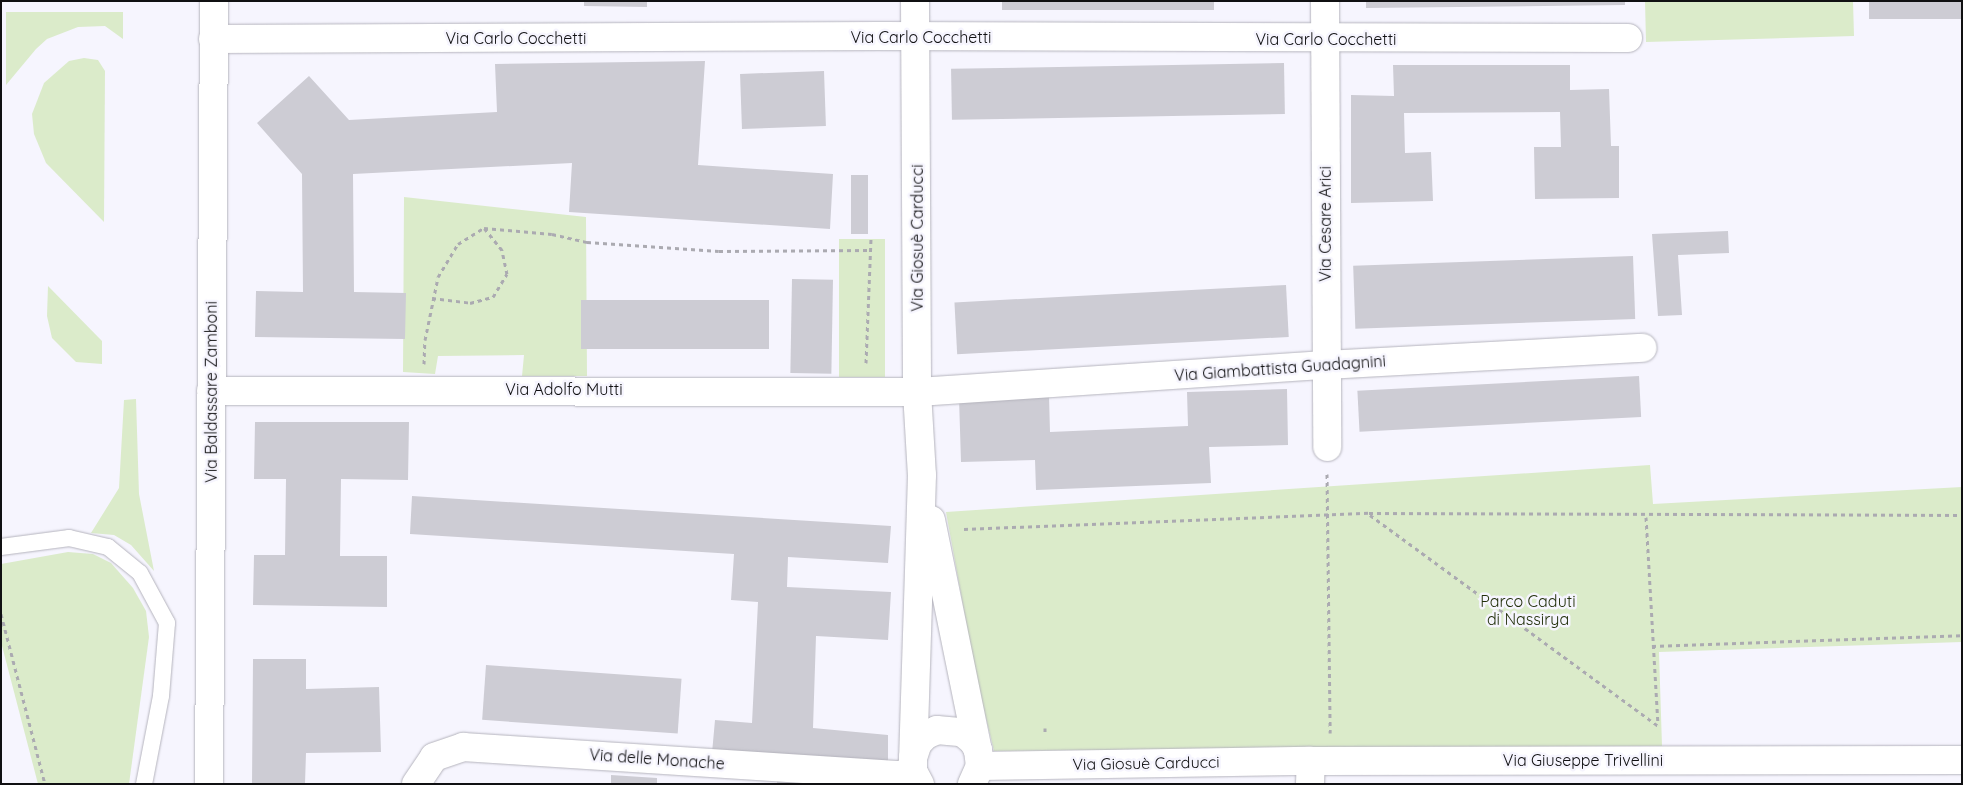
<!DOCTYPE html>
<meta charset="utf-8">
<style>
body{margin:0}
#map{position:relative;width:1963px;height:785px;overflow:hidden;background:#f6f5fe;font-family:Quicksand,sans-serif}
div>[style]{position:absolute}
.green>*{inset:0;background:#dbebca;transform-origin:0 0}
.building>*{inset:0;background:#cdccd4;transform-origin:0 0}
.path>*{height:3px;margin-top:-1.5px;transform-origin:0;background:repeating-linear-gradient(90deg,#abaab1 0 4px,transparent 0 8px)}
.roads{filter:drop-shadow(0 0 1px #b5b4bd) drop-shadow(0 0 1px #b5b4bd)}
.lane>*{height:16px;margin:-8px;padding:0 8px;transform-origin:8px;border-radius:8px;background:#fff}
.street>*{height:28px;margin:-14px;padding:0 14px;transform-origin:14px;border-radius:14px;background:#fff}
span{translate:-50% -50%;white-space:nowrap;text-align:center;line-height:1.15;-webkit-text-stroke:5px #f6f5fe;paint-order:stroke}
.street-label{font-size:16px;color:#101012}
.park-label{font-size:16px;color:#22300b}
.frame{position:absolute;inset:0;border:2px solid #101012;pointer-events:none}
</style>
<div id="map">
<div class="green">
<div style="clip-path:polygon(1645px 1px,1853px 1px,1854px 36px,1646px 42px)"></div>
<div style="clip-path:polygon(6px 12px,123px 12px,123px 39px,105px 26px,78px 27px,47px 39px,36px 49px,6px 85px)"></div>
<div style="clip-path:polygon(84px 58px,98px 60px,105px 71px,104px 222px,46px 163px,34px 134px,32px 114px,44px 83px,69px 61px)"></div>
<div style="clip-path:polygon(404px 197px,586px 217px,587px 376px,522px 376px,524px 355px,438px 356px,435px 374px,403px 372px)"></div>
<div style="left:839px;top:239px;width:46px;height:138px"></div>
<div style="clip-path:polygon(48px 286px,102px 341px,102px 364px,76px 362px,52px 338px,47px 316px)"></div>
<div style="clip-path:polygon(136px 399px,139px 494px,154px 571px,131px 545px,114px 535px,91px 533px,119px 488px,124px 400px)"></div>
<div style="clip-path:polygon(1650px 465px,1653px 504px,1962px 487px,1962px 642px,1659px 652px,1662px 746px,994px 751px,976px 677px,946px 512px)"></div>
<div style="clip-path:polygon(68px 552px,93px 554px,111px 563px,133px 588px,146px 611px,149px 637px,129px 784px,38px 784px,1px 642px,1px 564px)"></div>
</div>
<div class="building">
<div style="clip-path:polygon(584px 1px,647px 1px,647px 7px,584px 6px)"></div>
<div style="left:1002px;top:1px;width:212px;height:9px"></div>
<div style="clip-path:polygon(1366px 1px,1625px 1px,1625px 5px,1366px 8px)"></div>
<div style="left:1869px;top:1px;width:93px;height:18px"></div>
<div style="clip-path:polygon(705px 61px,698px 165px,833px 174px,830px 229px,569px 212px,572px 163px,353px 174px,354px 292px,406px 293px,405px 339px,255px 337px,256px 291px,303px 292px,302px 174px,257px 123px,309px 76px,349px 120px,497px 112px,495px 64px)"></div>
<div style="left:1284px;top:63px;width:51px;height:333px;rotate:89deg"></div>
<div style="clip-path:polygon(1393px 65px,1570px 65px,1570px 90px,1609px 89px,1611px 146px,1619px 146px,1619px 198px,1535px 199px,1534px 147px,1561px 147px,1560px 112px,1404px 113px,1405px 153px,1431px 152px,1433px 201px,1351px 203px,1351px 95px,1394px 96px)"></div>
<div style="left:824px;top:71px;width:55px;height:84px;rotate:88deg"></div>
<div style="left:851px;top:175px;width:17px;height:59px"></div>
<div style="clip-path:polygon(1728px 231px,1729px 253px,1678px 255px,1682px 315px,1658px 316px,1652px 234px)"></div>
<div style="left:1633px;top:256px;width:63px;height:280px;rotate:88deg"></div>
<div style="left:792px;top:279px;width:41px;height:94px;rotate:1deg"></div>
<div style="left:1286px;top:285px;width:52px;height:332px;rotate:87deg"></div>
<div style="left:581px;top:300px;width:188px;height:49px"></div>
<div style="left:1639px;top:376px;width:41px;height:282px;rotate:87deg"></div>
<div style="clip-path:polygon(1287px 389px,1288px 445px,1209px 447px,1211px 483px,1036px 490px,1035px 460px,961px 462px,959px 398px,1049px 396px,1050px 432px,1188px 426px,1187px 392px)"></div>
<div style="clip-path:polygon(255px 422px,409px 422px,408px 480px,341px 479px,340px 556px,387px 556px,387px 607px,253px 605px,254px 555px,285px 555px,286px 479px,254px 479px)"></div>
<div style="clip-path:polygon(412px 496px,891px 526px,888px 563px,788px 557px,787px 587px,891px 592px,888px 640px,816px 636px,813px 728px,888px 735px,888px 761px,712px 753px,715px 720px,752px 723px,758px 602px,731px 600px,734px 554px,410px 534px)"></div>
<div style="clip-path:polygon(253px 659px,306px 659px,306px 689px,379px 687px,381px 752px,306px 753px,305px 784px,252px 784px)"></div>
<div style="left:486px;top:665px;width:196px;height:55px;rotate:4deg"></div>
<div style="clip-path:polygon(611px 775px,657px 778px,657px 784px,611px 784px)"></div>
<div style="clip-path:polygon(777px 779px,825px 784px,777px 784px)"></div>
</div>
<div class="path">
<div style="left:432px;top:298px;width:38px;rotate:7deg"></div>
<div style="left:470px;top:303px;width:24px;rotate:-15deg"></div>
<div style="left:493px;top:297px;width:27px;rotate:-59deg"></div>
<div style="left:507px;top:274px;width:25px;rotate:-102deg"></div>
<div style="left:502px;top:250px;width:28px;rotate:-129deg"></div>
<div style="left:866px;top:363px;width:124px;rotate:-87.7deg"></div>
<div style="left:424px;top:364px;width:24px;rotate:-88deg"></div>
<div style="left:425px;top:340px;width:64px;rotate:-78.3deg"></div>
<div style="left:438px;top:277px;width:39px;rotate:-59deg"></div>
<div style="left:458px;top:244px;width:31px;rotate:-32deg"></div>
<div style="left:484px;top:228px;width:68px;rotate:5deg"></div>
<div style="left:552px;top:234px;width:36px;rotate:13deg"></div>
<div style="left:587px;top:242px;width:132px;rotate:3.9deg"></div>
<div style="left:719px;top:251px;width:151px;rotate:-0.4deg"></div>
<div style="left:1327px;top:474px;width:259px;rotate:89.3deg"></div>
<div style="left:1370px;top:515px;width:357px;rotate:36.2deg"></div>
<div style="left:1646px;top:517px;width:208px;rotate:86.7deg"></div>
<div style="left:964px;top:529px;width:405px;rotate:-2.3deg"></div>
<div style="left:1369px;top:513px;width:593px;rotate:0.19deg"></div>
<div style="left:1px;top:614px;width:176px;rotate:75.5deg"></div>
<div style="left:1652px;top:646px;width:310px;rotate:-2deg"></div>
<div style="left:1045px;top:728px;width:7px;rotate:90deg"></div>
</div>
<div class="roads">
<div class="lane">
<div style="left:1px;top:547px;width:69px;rotate:-7.5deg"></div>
<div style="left:69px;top:538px;width:40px;rotate:13deg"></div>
<div style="left:108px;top:547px;width:41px;rotate:39.1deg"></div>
<div style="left:140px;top:573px;width:57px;rotate:61.6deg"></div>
<div style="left:167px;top:623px;width:73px;rotate:94.7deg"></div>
<div style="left:161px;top:696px;width:90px;rotate:100.9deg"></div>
</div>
<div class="street">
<div style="left:915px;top:1px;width:391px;rotate:89.7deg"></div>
<div style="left:917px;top:392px;width:83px;rotate:86.6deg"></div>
<div style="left:922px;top:475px;width:283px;rotate:91.8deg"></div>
<div style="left:913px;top:758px;width:13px;rotate:90deg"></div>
<div style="left:913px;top:771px;width:15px;rotate:62deg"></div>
<div style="left:1325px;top:1px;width:446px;rotate:89.7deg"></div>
<div style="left:213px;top:39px;width:667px;rotate:-0.26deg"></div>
<div style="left:880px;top:36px;width:748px;rotate:0.15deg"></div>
<div style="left:211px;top:391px;width:706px;rotate:0.08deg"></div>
<div style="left:917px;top:392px;width:410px;rotate:-3.8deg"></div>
<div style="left:1326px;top:365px;width:317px;rotate:-3.1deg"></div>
<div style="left:931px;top:520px;width:235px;rotate:78.5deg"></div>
<div style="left:913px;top:758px;width:16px;rotate:-72deg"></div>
<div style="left:918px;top:743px;width:11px;rotate:-45deg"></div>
<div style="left:926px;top:735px;width:12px;rotate:-24deg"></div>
<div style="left:937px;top:730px;width:25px;rotate:5deg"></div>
<div style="left:962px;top:732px;width:14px;rotate:39deg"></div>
<div style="left:973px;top:741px;width:10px;rotate:61deg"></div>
<div style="left:978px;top:750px;width:16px;rotate:83deg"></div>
<div style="left:980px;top:766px;width:20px;rotate:114deg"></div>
<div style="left:980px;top:766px;width:331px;rotate:-0.9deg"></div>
<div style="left:1311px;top:761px;width:651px;rotate:-0.09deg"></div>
<div style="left:209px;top:784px;width:783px;rotate:-89.63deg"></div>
<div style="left:416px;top:784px;width:32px;rotate:-56deg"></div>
<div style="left:434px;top:757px;width:31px;rotate:-19deg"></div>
<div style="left:463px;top:747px;width:438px;rotate:3.7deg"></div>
<div style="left:900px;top:775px;width:14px;rotate:-17deg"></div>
<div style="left:1310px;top:784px;width:23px;rotate:-88deg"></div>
</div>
</div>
<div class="street-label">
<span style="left:921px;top:37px">Via Carlo Cocchetti</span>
<span style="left:516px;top:38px">Via Carlo Cocchetti</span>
<span style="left:1326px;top:39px">Via Carlo Cocchetti</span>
<span style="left:1325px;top:224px;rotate:-90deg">Via Cesare Arici</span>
<span style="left:917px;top:238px;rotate:-90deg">Via Giosuè Carducci</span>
<span style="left:1280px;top:368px;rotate:-4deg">Via Giambattista Guadagnini</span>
<span style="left:564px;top:389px">Via Adolfo Mutti</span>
<span style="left:211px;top:392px;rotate:-90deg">Via Baldassare Zamboni</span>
<span style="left:657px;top:759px;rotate:4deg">Via delle Monache</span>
<span style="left:1583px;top:760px">Via Giuseppe Trivellini</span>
<span style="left:1146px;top:763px;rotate:-1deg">Via Giosuè Carducci</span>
</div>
<div class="park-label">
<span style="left:1528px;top:610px">Parco Caduti<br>di Nassirya</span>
</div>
<div class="frame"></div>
</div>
